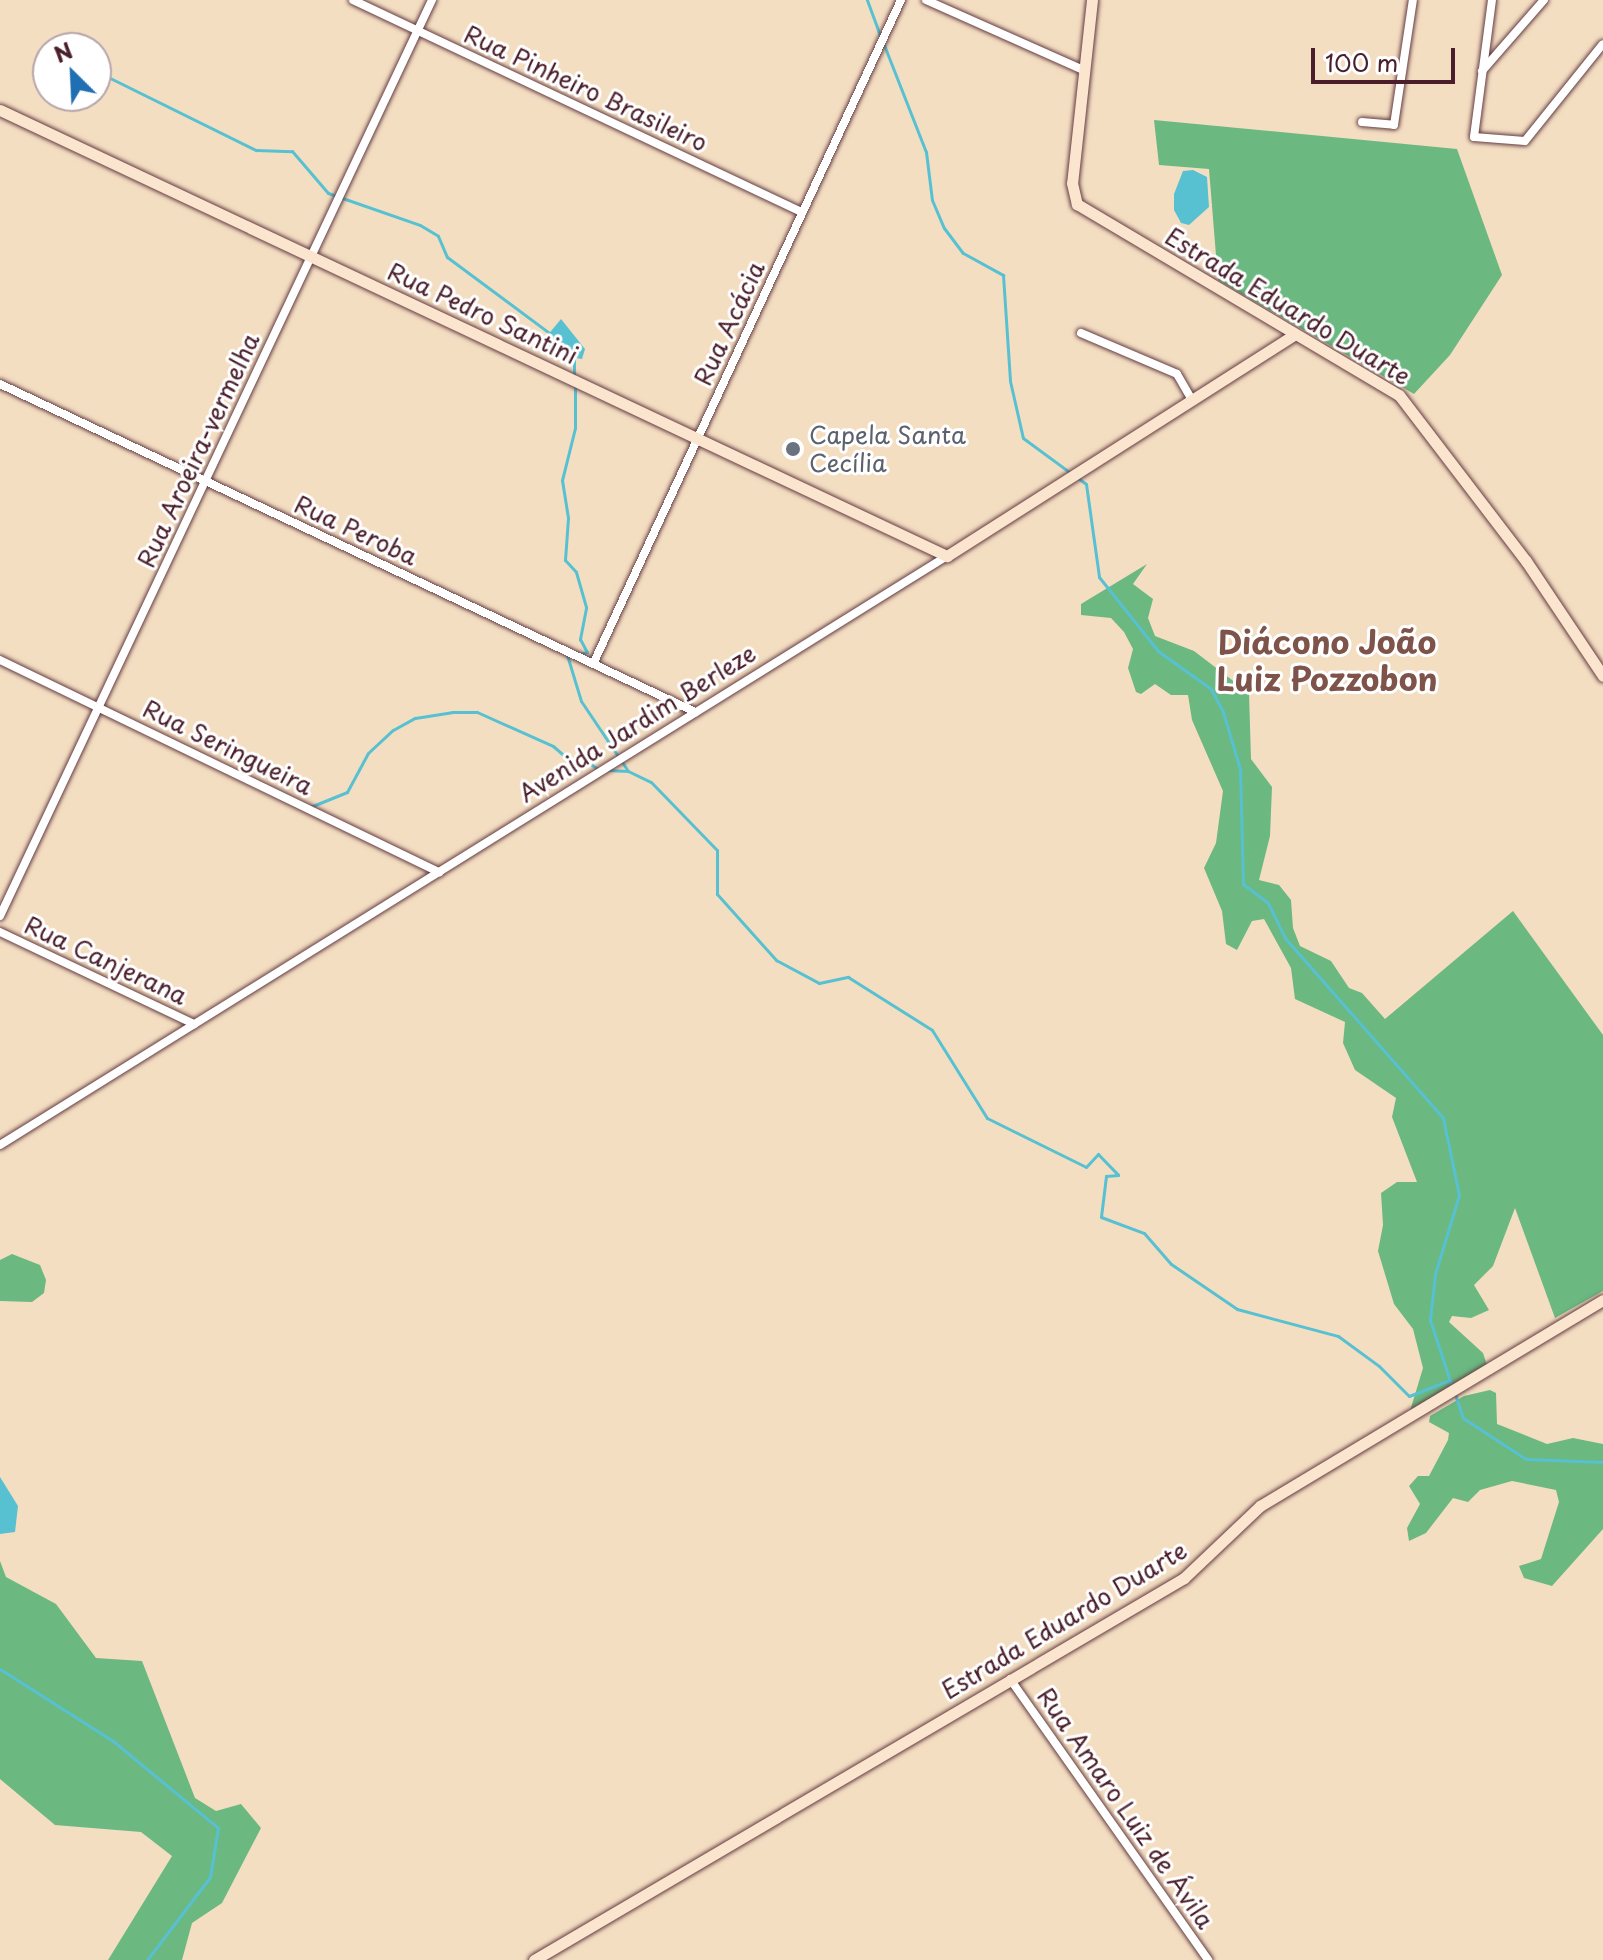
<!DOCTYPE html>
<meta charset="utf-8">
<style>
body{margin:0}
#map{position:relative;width:1603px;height:1960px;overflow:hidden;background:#f4dec2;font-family:"Playpen Sans",sans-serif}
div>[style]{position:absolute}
.forest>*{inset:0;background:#6bb881}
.water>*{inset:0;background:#57c1d2}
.stream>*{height:3px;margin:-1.5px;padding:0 1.5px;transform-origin:1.5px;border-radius:1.5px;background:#57c1d2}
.roads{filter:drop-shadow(0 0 2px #643c42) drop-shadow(0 0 2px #643c42)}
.street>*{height:8px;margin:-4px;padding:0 4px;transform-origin:4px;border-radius:4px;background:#fff}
.secondary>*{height:11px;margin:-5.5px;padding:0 5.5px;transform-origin:5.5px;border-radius:5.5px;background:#fbe5cf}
.dots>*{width:22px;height:22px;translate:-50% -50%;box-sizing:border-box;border:4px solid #fff;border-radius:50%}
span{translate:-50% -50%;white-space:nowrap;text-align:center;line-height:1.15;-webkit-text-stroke:6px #fff;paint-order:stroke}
.street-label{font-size:24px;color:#4a1f2b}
.worship-label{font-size:24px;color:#5b616d}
.left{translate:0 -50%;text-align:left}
.district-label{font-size:32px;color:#7e5349;font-weight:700}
.north{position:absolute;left:32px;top:32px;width:80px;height:80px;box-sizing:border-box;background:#fff;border:2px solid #b7a5aa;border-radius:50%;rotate:336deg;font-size:22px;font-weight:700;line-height:32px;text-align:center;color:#4a1f2b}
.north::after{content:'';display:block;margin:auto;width:28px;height:36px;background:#1f6fb2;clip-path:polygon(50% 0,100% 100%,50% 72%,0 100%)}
.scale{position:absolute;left:1311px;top:48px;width:144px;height:36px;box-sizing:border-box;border:4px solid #4a1f2b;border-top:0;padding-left:10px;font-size:24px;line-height:28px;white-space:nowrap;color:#4a1f2b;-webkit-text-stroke:6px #fff;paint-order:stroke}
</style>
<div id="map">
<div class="forest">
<div style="clip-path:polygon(1154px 120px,1457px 149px,1502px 275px,1450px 355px,1414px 394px,1218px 280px,1209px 169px,1159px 165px)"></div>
<div style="clip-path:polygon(1147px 564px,1133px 584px,1153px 599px,1148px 618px,1155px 636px,1194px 651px,1249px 693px,1251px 759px,1272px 787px,1270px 836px,1259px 880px,1279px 885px,1291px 900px,1293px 928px,1300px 946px,1331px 961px,1349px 988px,1362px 993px,1385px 1019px,1513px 911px,1603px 1035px,1603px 1291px,1555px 1318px,1515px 1208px,1493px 1266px,1474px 1285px,1489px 1310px,1471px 1318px,1452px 1316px,1449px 1322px,1483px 1353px,1487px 1365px,1410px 1411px,1423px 1368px,1413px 1329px,1394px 1304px,1378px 1251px,1383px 1225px,1381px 1193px,1397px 1182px,1417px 1182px,1392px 1117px,1396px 1098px,1355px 1070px,1343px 1043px,1345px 1022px,1295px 999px,1291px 968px,1264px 919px,1252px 921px,1237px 950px,1226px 944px,1222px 911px,1204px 868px,1216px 843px,1223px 791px,1192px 720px,1188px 695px,1171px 695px,1155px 684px,1141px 694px,1136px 692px,1128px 668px,1133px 649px,1124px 632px,1111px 618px,1081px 615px,1081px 604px)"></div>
<div style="clip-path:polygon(12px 1254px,40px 1265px,46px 1280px,44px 1293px,32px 1302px,0 1301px,0 1260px)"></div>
<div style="clip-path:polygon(1490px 1390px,1496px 1393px,1497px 1424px,1547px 1444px,1573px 1438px,1603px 1444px,1603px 1529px,1552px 1586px,1524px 1578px,1519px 1566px,1541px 1559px,1559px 1502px,1556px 1490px,1512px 1481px,1480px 1490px,1468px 1502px,1453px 1498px,1426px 1533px,1409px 1541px,1407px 1528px,1420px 1504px,1409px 1486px,1418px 1476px,1429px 1476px,1448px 1440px,1449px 1433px,1429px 1422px,1430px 1416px,1464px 1396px)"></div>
<div style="clip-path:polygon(0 1561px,6px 1577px,56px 1604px,96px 1658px,142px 1661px,195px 1798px,216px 1811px,241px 1804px,261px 1828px,222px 1903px,192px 1923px,182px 1960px,108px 1960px,172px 1856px,141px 1832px,55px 1825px,0 1779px)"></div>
</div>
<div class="water">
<div style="clip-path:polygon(1193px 170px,1207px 177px,1209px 207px,1189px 225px,1181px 223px,1174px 210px,1174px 194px,1183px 171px)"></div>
<div style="clip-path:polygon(561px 319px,585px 349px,582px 359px,552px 354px,542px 342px)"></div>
<div style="clip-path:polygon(0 1477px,18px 1506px,15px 1532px,0 1534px)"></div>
</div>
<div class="stream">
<div style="left:867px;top:0;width:40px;rotate:69.8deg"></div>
<div style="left:884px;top:45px;width:115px;rotate:68.6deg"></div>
<div style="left:926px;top:152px;width:48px;rotate:82.9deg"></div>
<div style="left:932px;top:200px;width:30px;rotate:67deg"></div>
<div style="left:944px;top:228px;width:31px;rotate:53deg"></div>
<div style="left:963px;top:253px;width:46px;rotate:28.8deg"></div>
<div style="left:1003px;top:275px;width:106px;rotate:86.2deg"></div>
<div style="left:1010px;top:381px;width:58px;rotate:77.2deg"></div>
<div style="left:1023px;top:438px;width:61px;rotate:36.3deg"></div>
<div style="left:108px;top:77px;width:165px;rotate:26.3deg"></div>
<div style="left:256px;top:150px;width:36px;rotate:2deg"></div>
<div style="left:292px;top:151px;width:55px;rotate:49.4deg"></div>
<div style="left:328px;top:193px;width:97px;rotate:19.2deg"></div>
<div style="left:420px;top:225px;width:21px;rotate:31deg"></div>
<div style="left:438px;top:236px;width:23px;rotate:67deg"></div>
<div style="left:447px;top:257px;width:126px;rotate:36.6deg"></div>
<div style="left:574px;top:358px;width:17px;rotate:90deg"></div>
<div style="left:575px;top:386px;width:42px;rotate:90deg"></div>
<div style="left:575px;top:428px;width:54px;rotate:104deg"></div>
<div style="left:562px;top:480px;width:38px;rotate:81deg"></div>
<div style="left:568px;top:518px;width:42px;rotate:94.1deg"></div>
<div style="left:565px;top:560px;width:16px;rotate:47deg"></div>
<div style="left:576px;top:572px;width:37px;rotate:74deg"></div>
<div style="left:586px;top:608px;width:32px;rotate:101deg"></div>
<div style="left:580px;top:639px;width:15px;rotate:62deg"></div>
<div style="left:587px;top:652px;width:7px;rotate:164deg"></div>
<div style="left:1078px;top:478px;width:10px;rotate:37deg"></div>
<div style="left:1086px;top:484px;width:94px;rotate:82deg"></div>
<div style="left:1099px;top:577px;width:95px;rotate:51.4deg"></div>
<div style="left:1158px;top:651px;width:65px;rotate:35.6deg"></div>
<div style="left:1211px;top:689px;width:26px;rotate:62deg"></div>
<div style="left:1223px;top:712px;width:59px;rotate:73.4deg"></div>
<div style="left:1240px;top:769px;width:115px;rotate:88.5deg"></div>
<div style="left:1243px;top:884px;width:31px;rotate:37deg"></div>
<div style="left:1268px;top:903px;width:39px;rotate:64deg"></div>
<div style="left:1285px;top:938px;width:240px;rotate:48.7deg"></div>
<div style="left:1443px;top:1118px;width:79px;rotate:78.3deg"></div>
<div style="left:1459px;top:1195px;width:83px;rotate:106.9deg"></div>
<div style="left:1435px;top:1274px;width:46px;rotate:96.2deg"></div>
<div style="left:1430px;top:1320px;width:71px;rotate:71.8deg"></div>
<div style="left:567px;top:655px;width:48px;rotate:73.1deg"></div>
<div style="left:581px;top:701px;width:84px;rotate:56.1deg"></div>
<div style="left:607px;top:770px;width:21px;rotate:3deg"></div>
<div style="left:628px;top:771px;width:25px;rotate:26deg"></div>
<div style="left:651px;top:782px;width:95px;rotate:45.9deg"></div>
<div style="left:717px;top:850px;width:44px;rotate:90deg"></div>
<div style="left:717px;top:894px;width:89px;rotate:48.2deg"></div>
<div style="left:776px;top:960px;width:49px;rotate:28.1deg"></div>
<div style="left:819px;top:983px;width:30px;rotate:-12deg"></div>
<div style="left:848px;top:977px;width:99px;rotate:32.2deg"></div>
<div style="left:932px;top:1030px;width:104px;rotate:58deg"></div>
<div style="left:987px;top:1118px;width:110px;rotate:26.3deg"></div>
<div style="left:1086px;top:1167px;width:18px;rotate:-47deg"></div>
<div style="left:1098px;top:1154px;width:29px;rotate:46deg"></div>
<div style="left:1118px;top:1175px;width:12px;rotate:175deg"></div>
<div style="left:1106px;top:1176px;width:41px;rotate:97deg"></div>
<div style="left:1101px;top:1217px;width:46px;rotate:20.4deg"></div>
<div style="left:1144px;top:1233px;width:41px;rotate:48.9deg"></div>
<div style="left:1171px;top:1264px;width:80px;rotate:34.3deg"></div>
<div style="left:1237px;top:1309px;width:105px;rotate:15deg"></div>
<div style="left:1338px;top:1336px;width:51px;rotate:36.2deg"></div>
<div style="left:1379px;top:1366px;width:42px;rotate:45deg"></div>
<div style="left:1409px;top:1396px;width:44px;rotate:-21.3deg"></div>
<div style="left:310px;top:807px;width:40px;rotate:-22deg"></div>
<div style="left:347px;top:792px;width:44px;rotate:-61.7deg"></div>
<div style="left:368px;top:753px;width:34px;rotate:-43deg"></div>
<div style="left:393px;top:730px;width:25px;rotate:-29deg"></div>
<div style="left:415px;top:718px;width:37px;rotate:-9deg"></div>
<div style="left:452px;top:712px;width:25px"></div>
<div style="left:477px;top:712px;width:83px;rotate:24.1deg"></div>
<div style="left:553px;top:746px;width:30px;rotate:41deg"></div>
<div style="left:576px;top:766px;width:12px;rotate:-20deg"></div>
<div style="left:587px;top:762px;width:15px;rotate:32deg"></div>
<div style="left:1455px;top:1394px;width:25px;rotate:72deg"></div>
<div style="left:1463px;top:1418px;width:75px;rotate:33.1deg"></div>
<div style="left:1526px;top:1459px;width:77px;rotate:2.2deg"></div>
<div style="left:0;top:1669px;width:134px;rotate:32.5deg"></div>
<div style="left:113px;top:1741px;width:136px;rotate:39.6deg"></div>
<div style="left:218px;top:1828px;width:50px;rotate:99.3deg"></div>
<div style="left:210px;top:1877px;width:104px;rotate:127.2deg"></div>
</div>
<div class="roads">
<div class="street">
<div style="left:353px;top:0;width:497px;rotate:25.3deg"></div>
<div style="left:926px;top:0;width:170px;rotate:24deg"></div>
<div style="left:1492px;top:0;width:138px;rotate:97.5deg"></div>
<div style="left:1474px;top:137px;width:51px;rotate:4.5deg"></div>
<div style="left:1525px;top:141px;width:124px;rotate:-51.2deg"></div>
<div style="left:1482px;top:71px;width:94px;rotate:-48.9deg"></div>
<div style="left:1362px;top:122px;width:32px;rotate:5deg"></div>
<div style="left:1394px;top:125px;width:126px;rotate:-81.4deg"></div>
<div style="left:1081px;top:333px;width:104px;rotate:23.1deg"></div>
<div style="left:1177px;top:374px;width:30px;rotate:60deg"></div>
<div style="left:0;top:384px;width:769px;rotate:25.26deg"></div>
<div style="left:0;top:660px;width:488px;rotate:25.8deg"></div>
<div style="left:594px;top:662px;width:730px;rotate:-65.12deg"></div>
<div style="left:0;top:916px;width:1013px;rotate:-64.75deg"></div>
<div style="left:0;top:932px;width:215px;rotate:25.4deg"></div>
<div style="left:0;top:1145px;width:1115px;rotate:-31.88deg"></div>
<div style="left:1010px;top:1679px;width:344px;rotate:54.8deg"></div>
</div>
<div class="secondary">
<div style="left:1092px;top:0;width:184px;rotate:96.2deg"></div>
<div style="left:1072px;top:183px;width:22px;rotate:77deg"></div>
<div style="left:1077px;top:204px;width:374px;rotate:30.7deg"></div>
<div style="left:1399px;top:395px;width:209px;rotate:52.6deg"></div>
<div style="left:1526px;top:561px;width:138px;rotate:56.2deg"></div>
<div style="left:0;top:110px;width:1047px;rotate:25.22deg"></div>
<div style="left:947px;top:556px;width:411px;rotate:-32.5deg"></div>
<div style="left:534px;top:1960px;width:754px;rotate:-30.44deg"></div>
<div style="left:1184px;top:1578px;width:105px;rotate:-43.5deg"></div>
<div style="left:1260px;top:1506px;width:400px;rotate:-31deg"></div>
</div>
</div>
<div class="dots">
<div style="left:793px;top:449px;background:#6b7280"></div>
</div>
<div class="street-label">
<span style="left:586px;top:88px;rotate:25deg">Rua Pinheiro Brasileiro</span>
<span style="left:1288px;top:306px;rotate:31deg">Estrada Eduardo Duarte</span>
<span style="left:483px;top:313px;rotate:25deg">Rua Pedro Santini</span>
<span style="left:729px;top:323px;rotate:-65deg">Rua Acácia</span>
<span style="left:198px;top:450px;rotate:-65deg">Rua Aroeira-vermelha</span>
<span style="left:356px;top:530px;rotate:25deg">Rua Peroba</span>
<span style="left:637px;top:723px;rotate:-32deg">Avenida Jardim Berleze</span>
<span style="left:228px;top:747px;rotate:26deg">Rua Seringueira</span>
<span style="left:106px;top:960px;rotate:25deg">Rua Canjerana</span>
<span style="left:1064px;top:1620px;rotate:-31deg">Estrada Eduardo Duarte</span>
<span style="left:1126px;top:1808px;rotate:55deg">Rua Amaro Luiz de Ávila</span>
</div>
<div class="worship-label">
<span class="left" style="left:809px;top:449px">Capela Santa<br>Cecília</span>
</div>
<div class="district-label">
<span style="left:1327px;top:660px">Diácono João<br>Luiz Pozzobon</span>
</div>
<div class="north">N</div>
<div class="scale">100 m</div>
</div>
